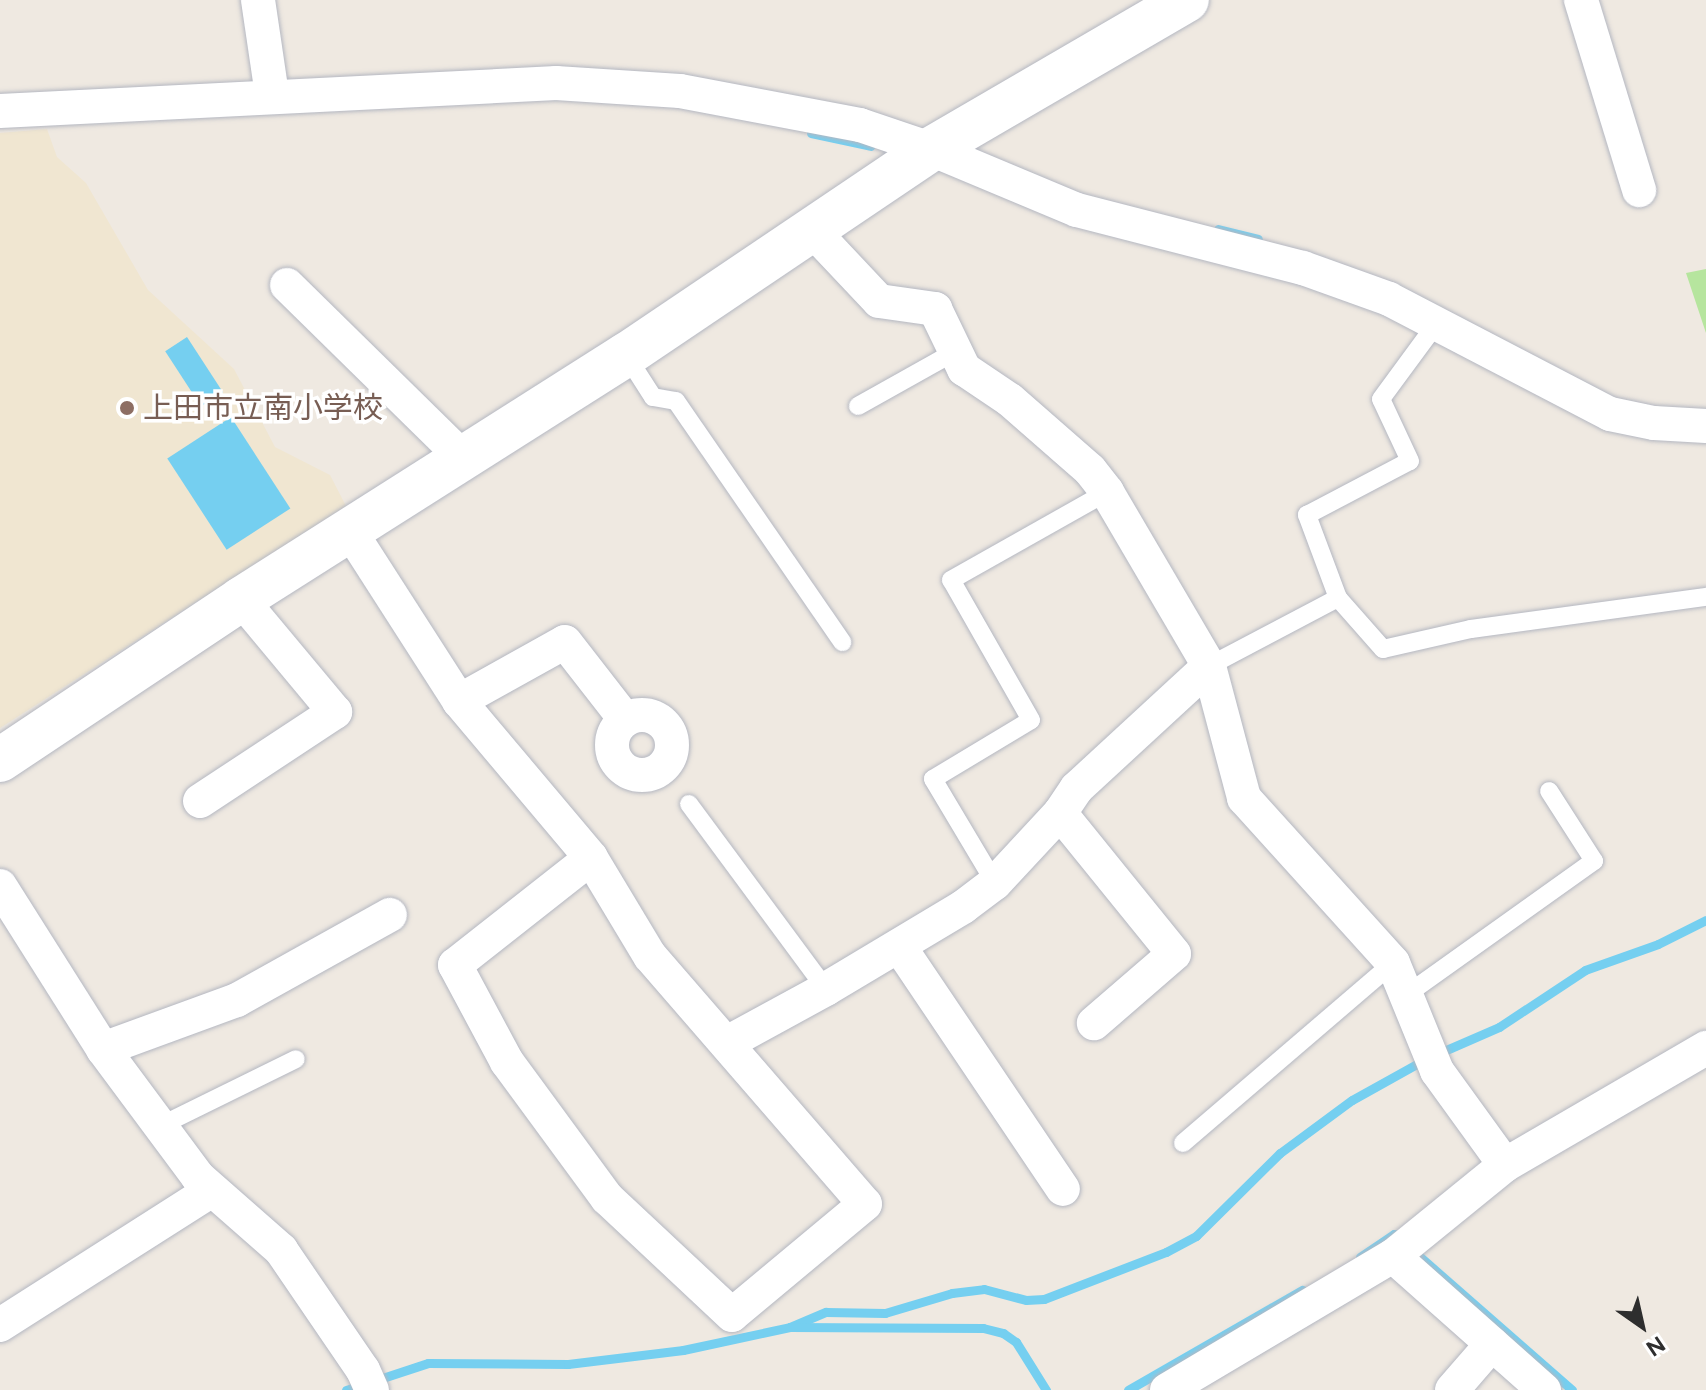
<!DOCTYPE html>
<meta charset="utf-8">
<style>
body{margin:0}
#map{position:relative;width:1706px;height:1390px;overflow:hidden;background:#efe9e1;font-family:Figtree,"Noto Sans JP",sans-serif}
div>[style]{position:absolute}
.education>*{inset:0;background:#f0e6d1}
.green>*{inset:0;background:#b6e59e}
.water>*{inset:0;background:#75cff0;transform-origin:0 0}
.stream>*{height:9px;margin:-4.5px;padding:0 4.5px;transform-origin:4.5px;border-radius:4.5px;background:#75cff0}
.roads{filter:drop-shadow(0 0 2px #b4b7c1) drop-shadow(0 0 2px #b4b7c1)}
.lane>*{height:18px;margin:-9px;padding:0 9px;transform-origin:9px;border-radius:9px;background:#fff}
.street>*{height:34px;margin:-17px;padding:0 17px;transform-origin:17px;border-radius:17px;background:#fff}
.street>.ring{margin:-17px;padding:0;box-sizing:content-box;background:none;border:34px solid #fff;border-radius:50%}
.secondary>*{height:44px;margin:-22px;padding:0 22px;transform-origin:22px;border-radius:22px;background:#fff}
.dots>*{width:22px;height:22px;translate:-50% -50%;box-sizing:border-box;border:4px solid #fff;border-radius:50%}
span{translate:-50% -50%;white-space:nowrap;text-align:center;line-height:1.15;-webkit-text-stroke:7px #fff;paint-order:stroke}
.education-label{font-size:30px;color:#785e54}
.left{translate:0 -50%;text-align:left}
.north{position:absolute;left:1602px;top:1286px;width:80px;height:80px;-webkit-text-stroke:6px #fff;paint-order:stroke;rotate:146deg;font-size:22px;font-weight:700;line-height:32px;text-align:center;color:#2e2e2e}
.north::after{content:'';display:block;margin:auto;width:28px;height:36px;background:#2e2e2e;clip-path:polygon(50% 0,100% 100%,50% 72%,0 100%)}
</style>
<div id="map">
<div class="education">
<div style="clip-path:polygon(47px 129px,57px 157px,86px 183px,148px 290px,234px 369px,275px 447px,330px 475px,346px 506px,0 728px,0 133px)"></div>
</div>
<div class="green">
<div style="clip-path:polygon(1706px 269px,1706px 333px,1686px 273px)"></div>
</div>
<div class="water">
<div style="left:187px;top:337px;width:66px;height:26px;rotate:57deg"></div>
<div style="left:231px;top:417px;width:109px;height:76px;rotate:57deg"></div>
</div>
<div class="stream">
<div style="left:811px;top:133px;width:61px;rotate:12.2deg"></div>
<div style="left:1218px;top:229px;width:41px;rotate:14deg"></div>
<div style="left:1437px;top:1054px;width:68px;rotate:-23.5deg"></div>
<div style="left:1499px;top:1027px;width:103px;rotate:-33.5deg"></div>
<div style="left:1585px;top:970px;width:77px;rotate:-19.6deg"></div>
<div style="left:1658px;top:944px;width:54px;rotate:-26.6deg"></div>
<div style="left:1411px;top:1249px;width:214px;rotate:41.2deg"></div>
<div style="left:1360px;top:1257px;width:41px;rotate:-34.1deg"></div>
<div style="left:1394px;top:1234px;width:8px;rotate:40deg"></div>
<div style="left:790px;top:1327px;width:39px;rotate:-23deg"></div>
<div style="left:826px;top:1312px;width:59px;rotate:1deg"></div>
<div style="left:885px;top:1313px;width:70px;rotate:-16.6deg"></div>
<div style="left:952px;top:1293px;width:32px;rotate:-7deg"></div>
<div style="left:984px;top:1289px;width:43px;rotate:14.7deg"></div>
<div style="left:1026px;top:1300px;width:18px;rotate:-3deg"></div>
<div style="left:1044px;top:1299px;width:131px;rotate:-21.1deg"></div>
<div style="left:1166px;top:1252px;width:34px;rotate:-28deg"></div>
<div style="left:1196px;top:1236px;width:118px;rotate:-44.7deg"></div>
<div style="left:1280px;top:1153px;width:89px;rotate:-36.4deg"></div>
<div style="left:1352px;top:1100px;width:82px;rotate:-29.1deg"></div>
<div style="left:346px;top:1390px;width:86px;rotate:-18.2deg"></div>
<div style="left:428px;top:1363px;width:140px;rotate:0.4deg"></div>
<div style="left:568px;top:1364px;width:116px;rotate:-6.9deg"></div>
<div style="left:683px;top:1350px;width:109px;rotate:-12.1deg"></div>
<div style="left:790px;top:1327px;width:193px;rotate:0.3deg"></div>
<div style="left:983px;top:1328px;width:21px;rotate:14deg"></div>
<div style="left:1003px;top:1333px;width:16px;rotate:35deg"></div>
<div style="left:1016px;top:1342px;width:57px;rotate:58deg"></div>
<div style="left:1128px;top:1390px;width:201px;rotate:-29.9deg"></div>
</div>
<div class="roads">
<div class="lane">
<div style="left:626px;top:355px;width:50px;rotate:57.3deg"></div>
<div style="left:653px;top:397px;width:23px;rotate:10deg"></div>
<div style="left:676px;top:401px;width:293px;rotate:55.4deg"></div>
<div style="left:858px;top:406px;width:112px;rotate:-29.3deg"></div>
<div style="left:1338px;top:598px;width:89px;rotate:-110.5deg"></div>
<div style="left:1307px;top:515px;width:116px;rotate:-27.7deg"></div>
<div style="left:1410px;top:461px;width:68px;rotate:-115.1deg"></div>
<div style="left:1381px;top:399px;width:93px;rotate:-53.7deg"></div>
<div style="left:1209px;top:666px;width:146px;rotate:-27.8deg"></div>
<div style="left:1338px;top:598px;width:68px;rotate:48.6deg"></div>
<div style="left:1383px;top:649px;width:90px;rotate:-12.8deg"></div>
<div style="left:1471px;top:629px;width:237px;rotate:-7.8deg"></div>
<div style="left:689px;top:804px;width:230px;rotate:53.5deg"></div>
<div style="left:995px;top:883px;width:121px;rotate:-120.8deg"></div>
<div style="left:933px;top:779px;width:114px;rotate:-31deg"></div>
<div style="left:1031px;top:720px;width:161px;rotate:-119.7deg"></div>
<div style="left:951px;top:580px;width:179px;rotate:-29.4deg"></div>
<div style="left:1406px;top:995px;width:231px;rotate:-35.5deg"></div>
<div style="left:1594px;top:861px;width:83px;rotate:-122.7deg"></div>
<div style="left:162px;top:1125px;width:149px;rotate:-26.2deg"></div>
<div style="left:1183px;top:1143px;width:277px;rotate:-40.6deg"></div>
</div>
<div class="street">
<div style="left:258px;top:0;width:96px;rotate:81.6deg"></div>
<div style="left:1581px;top:0;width:199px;rotate:73deg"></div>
<div style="left:0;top:111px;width:557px;rotate:-2.88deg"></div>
<div style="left:556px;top:83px;width:124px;rotate:3.7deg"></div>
<div style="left:680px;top:91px;width:183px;rotate:10.7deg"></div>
<div style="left:860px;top:125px;width:75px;rotate:18.7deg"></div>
<div style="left:931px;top:149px;width:158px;rotate:22.7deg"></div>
<div style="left:1077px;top:210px;width:233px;rotate:14.4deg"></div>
<div style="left:1303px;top:268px;width:91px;rotate:19.8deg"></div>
<div style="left:1389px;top:299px;width:249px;rotate:27.5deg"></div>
<div style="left:1610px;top:414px;width:45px;rotate:11.6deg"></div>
<div style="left:1654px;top:423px;width:52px;rotate:3.3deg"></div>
<div style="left:813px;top:231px;width:96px;rotate:46.7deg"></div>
<div style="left:879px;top:301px;width:57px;rotate:8.1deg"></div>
<div style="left:935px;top:309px;width:67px;rotate:64.2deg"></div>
<div style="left:964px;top:369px;width:55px;rotate:34deg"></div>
<div style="left:1010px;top:400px;width:106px;rotate:41.2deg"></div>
<div style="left:1090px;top:470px;width:28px;rotate:52deg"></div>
<div style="left:1107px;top:492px;width:202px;rotate:59.6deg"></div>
<div style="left:1209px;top:666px;width:137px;rotate:75.1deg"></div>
<div style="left:1244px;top:798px;width:222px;rotate:47.9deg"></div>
<div style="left:1393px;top:963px;width:117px;rotate:67.8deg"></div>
<div style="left:1437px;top:1071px;width:116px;rotate:54.1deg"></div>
<div style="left:287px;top:285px;width:248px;rotate:44.5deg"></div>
<div style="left:350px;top:531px;width:202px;rotate:57.3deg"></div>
<div style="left:459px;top:701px;width:205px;rotate:49.9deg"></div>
<div style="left:591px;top:858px;width:114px;rotate:59deg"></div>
<div style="left:650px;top:956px;width:328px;rotate:49.1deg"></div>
<div style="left:865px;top:1204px;width:173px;rotate:140.2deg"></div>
<div style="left:732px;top:1315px;width:171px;rotate:-136.9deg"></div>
<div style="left:607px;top:1198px;width:169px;rotate:-126.3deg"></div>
<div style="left:507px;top:1062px;width:110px;rotate:-118.2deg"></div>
<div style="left:455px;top:965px;width:173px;rotate:-38.2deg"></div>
<div style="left:459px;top:701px;width:121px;rotate:-29.1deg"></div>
<div style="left:565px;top:642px;width:98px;rotate:52.1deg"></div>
<div class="ring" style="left:612px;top:715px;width:26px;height:26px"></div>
<div style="left:200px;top:801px;width:162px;rotate:-33.4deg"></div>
<div style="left:335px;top:712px;width:147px;rotate:-129.8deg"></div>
<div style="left:1060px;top:813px;width:181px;rotate:51deg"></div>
<div style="left:1174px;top:954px;width:106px;rotate:139.2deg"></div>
<div style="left:0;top:886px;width:193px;rotate:57.7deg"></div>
<div style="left:103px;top:1049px;width:159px;rotate:53.4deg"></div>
<div style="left:198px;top:1177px;width:111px;rotate:41.3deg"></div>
<div style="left:281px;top:1250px;width:145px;rotate:55.7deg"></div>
<div style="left:363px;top:1370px;width:22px;rotate:66deg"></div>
<div style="left:899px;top:946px;width:293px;rotate:56deg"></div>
<div style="left:727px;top:1043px;width:113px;rotate:-28.6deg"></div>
<div style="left:826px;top:989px;width:160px;rotate:-30.9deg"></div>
<div style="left:963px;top:907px;width:40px;rotate:-37deg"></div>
<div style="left:995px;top:883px;width:96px;rotate:-47.1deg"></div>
<div style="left:1060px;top:813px;width:30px;rotate:-56deg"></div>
<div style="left:1077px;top:788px;width:180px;rotate:-42.7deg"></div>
<div style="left:103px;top:1049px;width:143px;rotate:-20.1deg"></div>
<div style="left:237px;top:1000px;width:175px;rotate:-29.1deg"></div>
<div style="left:1393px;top:1256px;width:202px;rotate:41.6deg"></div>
<div style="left:0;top:1325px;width:251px;rotate:-32.5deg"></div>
<div style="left:1167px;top:1390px;width:263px;rotate:-30.7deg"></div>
<div style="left:1393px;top:1256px;width:144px;rotate:-39.1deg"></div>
<div style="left:1505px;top:1165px;width:233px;rotate:-30.2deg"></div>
<div style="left:1452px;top:1390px;width:61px;rotate:-49deg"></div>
</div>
<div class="secondary">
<div style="left:0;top:760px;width:290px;rotate:-33.7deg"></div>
<div style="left:241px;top:599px;width:456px;rotate:-32.4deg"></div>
<div style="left:626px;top:355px;width:368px;rotate:-34deg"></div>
<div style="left:931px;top:149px;width:296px;rotate:-30.2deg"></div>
</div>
</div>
<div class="dots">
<div style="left:127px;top:408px;background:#8d6e63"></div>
</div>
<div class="education-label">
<span class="left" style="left:143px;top:408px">上田市立南小学校</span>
</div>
<div class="north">N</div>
</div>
